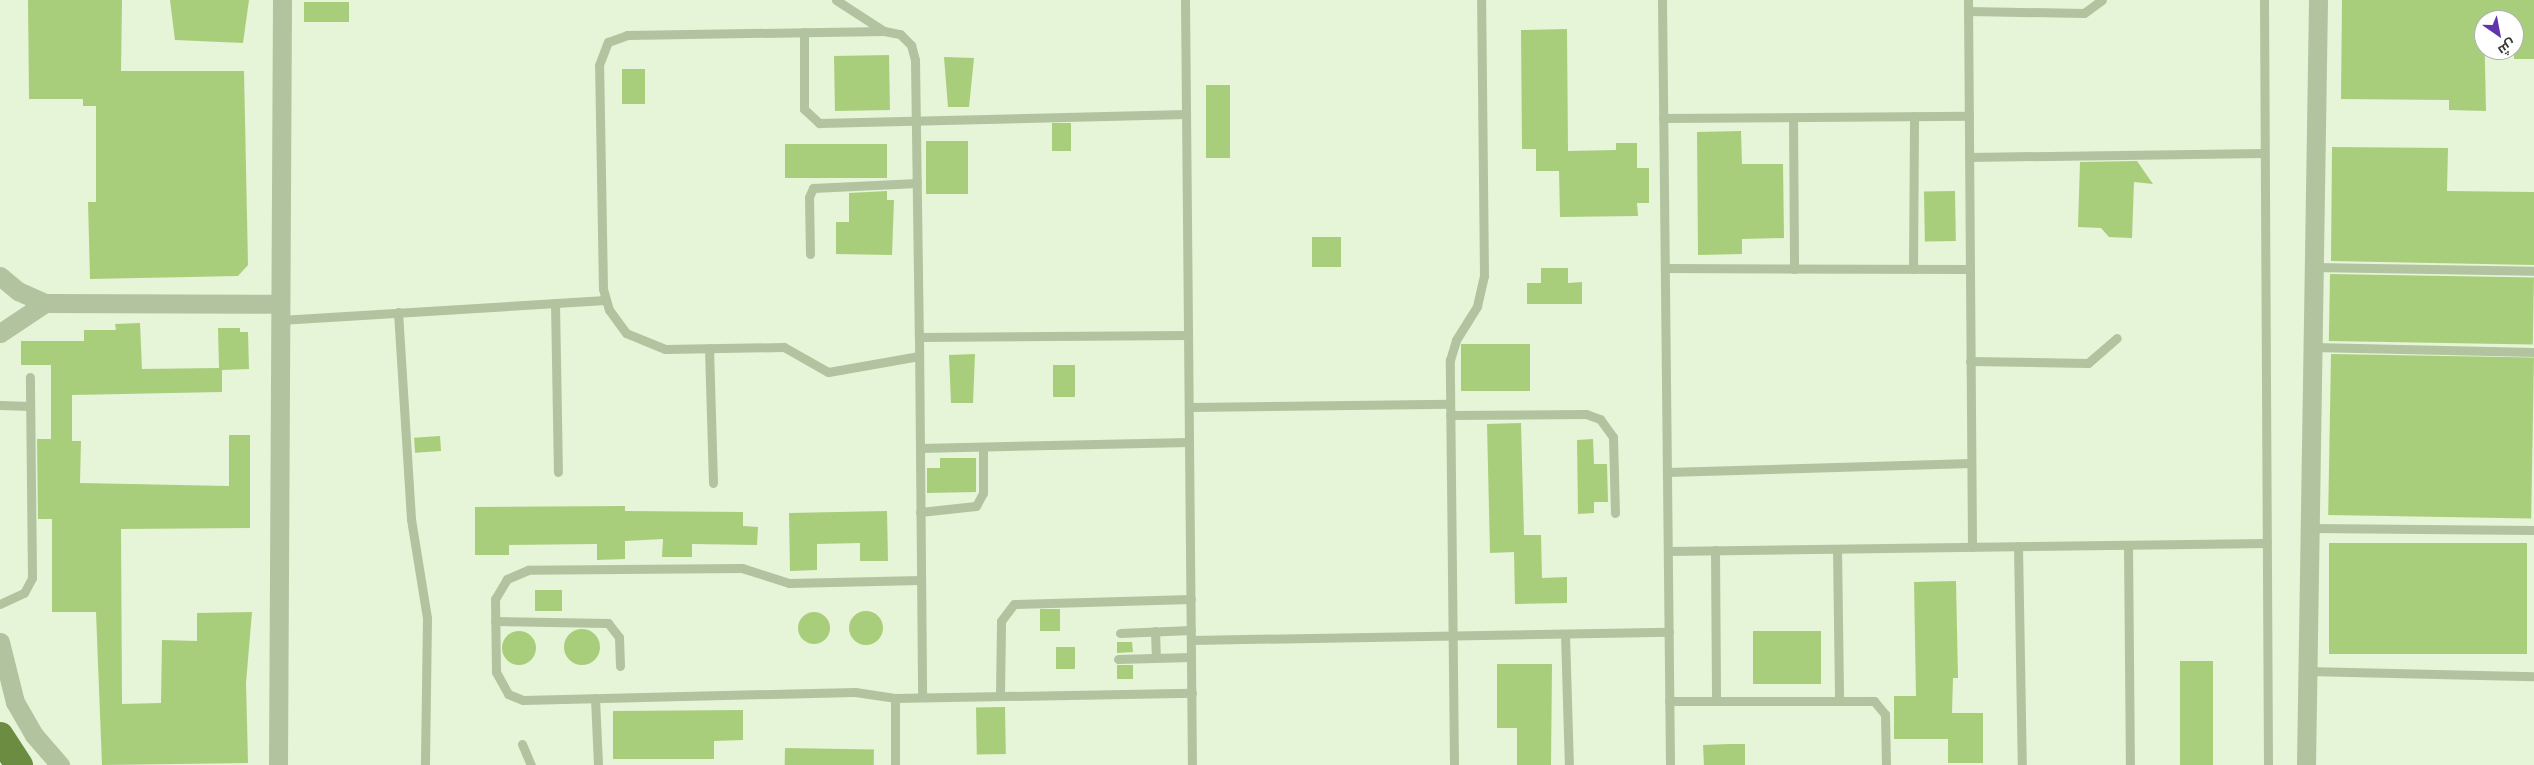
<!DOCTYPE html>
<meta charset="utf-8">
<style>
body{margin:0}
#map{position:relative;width:2534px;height:765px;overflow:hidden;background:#f3fde8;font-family:"Times New Roman",Cairo,serif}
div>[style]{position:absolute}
.built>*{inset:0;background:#e6f4d8}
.building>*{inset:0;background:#a9ce7b;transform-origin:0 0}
.round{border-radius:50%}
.service>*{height:9px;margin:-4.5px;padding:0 4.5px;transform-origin:4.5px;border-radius:4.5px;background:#b2c39f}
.minor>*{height:19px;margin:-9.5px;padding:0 9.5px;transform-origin:9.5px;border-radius:9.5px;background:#b2c39f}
.trunk>*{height:28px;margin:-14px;padding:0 14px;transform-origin:14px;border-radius:14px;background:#6c8c42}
span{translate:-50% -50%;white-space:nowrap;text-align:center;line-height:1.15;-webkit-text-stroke:4.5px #fff;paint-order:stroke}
.north{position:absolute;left:2474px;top:10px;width:50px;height:50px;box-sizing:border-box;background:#fff;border:1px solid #afb1ae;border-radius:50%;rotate:147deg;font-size:14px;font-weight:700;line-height:20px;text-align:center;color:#383c34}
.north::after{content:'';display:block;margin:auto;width:18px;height:22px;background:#6234ab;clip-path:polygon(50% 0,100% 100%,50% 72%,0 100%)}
</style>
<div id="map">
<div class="built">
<div style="clip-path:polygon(evenodd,0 0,2534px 0,2534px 765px,0 765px,0 0,2484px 20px,2514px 20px,2514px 50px,2484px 50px,2484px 20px)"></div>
</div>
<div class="building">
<div style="clip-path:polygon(28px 0,122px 0,121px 71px,244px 71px,248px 265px,238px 276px,90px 279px,88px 202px,96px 202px,96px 106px,83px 106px,83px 99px,29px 99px)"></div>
<div style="clip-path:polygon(170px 0,249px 0,243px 43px,175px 40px)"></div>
<div style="clip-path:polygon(2342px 0,2534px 0,2534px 59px,2514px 59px,2514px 20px,2484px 20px,2486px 111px,2449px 110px,2449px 100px,2341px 99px)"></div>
<div style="left:304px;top:2px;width:45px;height:20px"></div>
<div style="clip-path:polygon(1567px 29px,1568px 151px,1616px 150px,1616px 143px,1637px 143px,1637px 168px,1649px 168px,1649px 203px,1637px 203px,1638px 216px,1560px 217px,1559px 171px,1536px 171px,1536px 149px,1522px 149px,1521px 30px)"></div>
<div style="left:889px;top:55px;width:55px;height:55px;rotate:89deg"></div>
<div style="clip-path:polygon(944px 57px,974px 58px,969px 107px,948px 107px)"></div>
<div style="left:622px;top:69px;width:23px;height:35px"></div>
<div style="left:1206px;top:85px;width:24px;height:73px"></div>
<div style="left:1071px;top:123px;width:28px;height:19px;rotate:90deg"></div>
<div style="clip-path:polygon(1741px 131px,1742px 164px,1783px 164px,1784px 238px,1742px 239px,1742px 254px,1698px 255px,1697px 132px)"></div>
<div style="left:968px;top:141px;width:53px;height:42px;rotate:90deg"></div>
<div style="left:887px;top:144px;width:34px;height:102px;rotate:90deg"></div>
<div style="clip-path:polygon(2332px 147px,2448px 148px,2447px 191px,2534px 192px,2534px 265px,2331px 261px)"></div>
<div style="clip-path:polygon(2137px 161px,2153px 184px,2134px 182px,2132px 238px,2109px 237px,2101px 228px,2078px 227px,2080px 162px)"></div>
<div style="clip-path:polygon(887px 191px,887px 200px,894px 200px,892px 255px,836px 254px,836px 222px,849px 222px,849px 193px)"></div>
<div style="left:1955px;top:191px;width:50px;height:31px;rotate:89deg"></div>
<div style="left:1312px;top:237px;width:29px;height:30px"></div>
<div style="clip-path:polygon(1541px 268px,1568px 268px,1568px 283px,1582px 282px,1582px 304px,1527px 304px,1527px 283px,1541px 283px)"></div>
<div style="left:2330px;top:274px;width:204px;height:67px;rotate:1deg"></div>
<div style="clip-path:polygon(140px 323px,142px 369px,219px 368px,218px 328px,240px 328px,240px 332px,248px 332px,249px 369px,222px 370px,222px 392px,72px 395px,72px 441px,81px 441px,80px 483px,229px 486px,229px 435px,250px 435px,250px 528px,121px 529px,122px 704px,161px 703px,162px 640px,197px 641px,197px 613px,252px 612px,246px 683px,248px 763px,102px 765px,96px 612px,52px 612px,52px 519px,38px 519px,37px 439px,51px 439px,51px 365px,21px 365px,21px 341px,84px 341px,84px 330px,116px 330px,115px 324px)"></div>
<div style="left:1461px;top:344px;width:69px;height:47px"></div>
<div style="clip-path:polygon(975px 354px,973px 403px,951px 403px,949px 355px)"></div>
<div style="left:2331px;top:354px;width:203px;height:161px;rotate:1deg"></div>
<div style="left:1053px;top:365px;width:22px;height:32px"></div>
<div style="clip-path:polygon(1521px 423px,1524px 535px,1541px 535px,1542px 578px,1567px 577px,1567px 603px,1515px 604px,1514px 552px,1490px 553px,1487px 424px)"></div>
<div style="left:440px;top:436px;width:15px;height:26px;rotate:86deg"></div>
<div style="clip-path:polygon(1593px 439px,1594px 464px,1607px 464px,1608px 502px,1594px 502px,1594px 513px,1578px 514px,1577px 440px)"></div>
<div style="clip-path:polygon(940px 458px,976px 458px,976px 492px,927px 493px,927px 468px,940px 468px)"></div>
<div style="clip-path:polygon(625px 506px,625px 511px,743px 512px,743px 526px,758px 527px,757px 545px,692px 544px,692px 557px,662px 557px,663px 539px,625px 541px,625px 559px,597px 560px,597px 544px,509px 545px,509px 555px,475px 555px,475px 507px)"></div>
<div style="clip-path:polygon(887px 511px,888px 561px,860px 561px,860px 543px,817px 544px,817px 570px,790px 571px,789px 513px)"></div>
<div style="left:2329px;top:543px;width:198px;height:111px"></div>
<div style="clip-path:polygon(1956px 581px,1958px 678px,1953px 678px,1952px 713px,1983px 713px,1983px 763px,1948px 763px,1948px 739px,1894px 739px,1894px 696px,1916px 696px,1914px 582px)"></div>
<div style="left:535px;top:590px;width:27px;height:21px"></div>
<div style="left:1060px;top:609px;width:22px;height:20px;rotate:90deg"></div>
<div class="round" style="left:849px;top:611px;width:34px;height:34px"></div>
<div class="round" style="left:798px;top:612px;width:32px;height:32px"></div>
<div class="round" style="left:564px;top:629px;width:36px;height:36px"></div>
<div class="round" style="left:502px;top:631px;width:34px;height:34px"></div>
<div style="left:1753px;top:631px;width:68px;height:53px"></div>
<div style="clip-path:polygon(1117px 642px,1132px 642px,1133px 652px,1117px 653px)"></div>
<div style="left:1056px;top:647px;width:19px;height:22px"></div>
<div style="left:2180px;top:661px;width:33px;height:104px"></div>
<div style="clip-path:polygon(1497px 664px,1552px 664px,1551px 765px,1517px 765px,1517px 728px,1497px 728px)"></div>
<div style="left:1117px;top:665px;width:16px;height:14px"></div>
<div style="left:1005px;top:707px;width:47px;height:29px;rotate:89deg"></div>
<div style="clip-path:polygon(743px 710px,743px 740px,714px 741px,714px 759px,613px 759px,613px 711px)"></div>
<div style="clip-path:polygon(1729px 744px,1745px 744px,1745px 765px,1704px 765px,1703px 745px)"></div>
<div style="left:785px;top:748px;width:89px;height:17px;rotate:1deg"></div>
</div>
<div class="service">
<div style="left:836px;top:0;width:57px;rotate:32.9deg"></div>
<div style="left:1185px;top:0;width:765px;rotate:89.48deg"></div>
<div style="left:1662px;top:0;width:765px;rotate:89.4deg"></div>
<div style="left:1968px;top:0;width:547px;rotate:89.58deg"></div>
<div style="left:2264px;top:0;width:765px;rotate:89.7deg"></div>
<div style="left:1968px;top:11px;width:116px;rotate:1deg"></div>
<div style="left:2084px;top:13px;width:22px;rotate:-36deg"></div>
<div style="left:804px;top:32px;width:77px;rotate:90deg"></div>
<div style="left:804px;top:109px;width:21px;rotate:43deg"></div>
<div style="left:819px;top:123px;width:367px;rotate:-1.4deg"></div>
<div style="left:1793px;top:117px;width:152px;rotate:89.6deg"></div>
<div style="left:1663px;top:118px;width:306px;rotate:-0.4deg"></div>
<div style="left:1969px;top:157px;width:295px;rotate:-0.8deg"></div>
<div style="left:810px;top:254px;width:57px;rotate:-91deg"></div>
<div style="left:809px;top:197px;width:10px;rotate:-66deg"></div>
<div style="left:813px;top:188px;width:104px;rotate:-2.8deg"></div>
<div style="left:2314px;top:267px;width:220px;rotate:1deg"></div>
<div style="left:1665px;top:268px;width:305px;rotate:0.2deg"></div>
<div style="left:1913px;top:269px;width:153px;rotate:-89.6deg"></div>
<div style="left:555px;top:303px;width:169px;rotate:89deg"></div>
<div style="left:398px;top:312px;width:207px;rotate:86.4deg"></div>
<div style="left:411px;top:519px;width:100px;rotate:80.8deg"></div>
<div style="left:427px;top:618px;width:147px;rotate:90.8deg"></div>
<div style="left:280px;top:320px;width:326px;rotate:-3.5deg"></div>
<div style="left:919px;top:337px;width:269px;rotate:-0.4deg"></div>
<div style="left:2313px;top:347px;width:221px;rotate:1.3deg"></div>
<div style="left:709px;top:348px;width:135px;rotate:88.3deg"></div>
<div style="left:919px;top:356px;width:92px;rotate:170deg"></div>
<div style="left:828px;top:372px;width:51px;rotate:-150.4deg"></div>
<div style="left:784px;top:347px;width:119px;rotate:179deg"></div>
<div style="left:665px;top:349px;width:42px;rotate:-157.7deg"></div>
<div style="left:626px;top:333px;width:29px;rotate:-126deg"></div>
<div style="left:609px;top:310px;width:22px;rotate:-106deg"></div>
<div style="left:603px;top:289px;width:224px;rotate:-91deg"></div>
<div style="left:599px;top:65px;width:25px;rotate:-69deg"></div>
<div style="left:608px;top:42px;width:20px;rotate:-20deg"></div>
<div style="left:627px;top:35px;width:257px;rotate:-0.9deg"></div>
<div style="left:884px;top:31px;width:16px;rotate:11deg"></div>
<div style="left:900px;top:34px;width:16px;rotate:45deg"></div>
<div style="left:911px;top:45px;width:16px;rotate:75deg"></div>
<div style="left:915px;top:60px;width:277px;rotate:89.2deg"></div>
<div style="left:919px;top:337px;width:358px;rotate:89.5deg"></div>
<div style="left:1970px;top:361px;width:118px;rotate:1deg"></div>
<div style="left:2088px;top:363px;width:38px;rotate:-41deg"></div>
<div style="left:0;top:405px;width:30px;rotate:2deg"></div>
<div style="left:1189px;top:407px;width:261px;rotate:-0.7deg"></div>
<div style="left:1450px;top:415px;width:136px;rotate:-0.4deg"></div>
<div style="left:1586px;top:414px;width:15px;rotate:20deg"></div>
<div style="left:1600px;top:419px;width:22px;rotate:54deg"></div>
<div style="left:1613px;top:437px;width:76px;rotate:88.5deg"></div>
<div style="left:920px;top:448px;width:269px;rotate:-1.3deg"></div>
<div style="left:1667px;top:472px;width:304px;rotate:-1.7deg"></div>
<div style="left:920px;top:512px;width:56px;rotate:-6.1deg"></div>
<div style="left:976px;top:506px;width:15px;rotate:-62deg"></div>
<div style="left:983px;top:493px;width:46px;rotate:-90deg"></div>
<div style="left:2310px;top:528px;width:224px;rotate:0.5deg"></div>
<div style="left:2128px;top:545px;width:220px;rotate:89.5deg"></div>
<div style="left:2018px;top:546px;width:219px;rotate:89deg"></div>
<div style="left:1837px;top:549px;width:152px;rotate:89.2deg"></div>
<div style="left:1715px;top:550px;width:151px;rotate:89.6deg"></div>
<div style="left:1668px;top:551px;width:599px;rotate:-0.77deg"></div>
<div style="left:920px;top:580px;width:131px;rotate:178.7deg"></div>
<div style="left:789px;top:583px;width:49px;rotate:-162.3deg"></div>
<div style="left:742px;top:568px;width:214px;rotate:179.5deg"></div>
<div style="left:528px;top:570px;width:23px;rotate:157deg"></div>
<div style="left:507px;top:579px;width:23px;rotate:121deg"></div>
<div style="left:495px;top:599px;width:73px;rotate:89.2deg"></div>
<div style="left:496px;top:672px;width:25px;rotate:61deg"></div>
<div style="left:508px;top:694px;width:16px;rotate:22deg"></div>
<div style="left:523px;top:700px;width:332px;rotate:-1.4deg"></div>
<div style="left:855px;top:692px;width:40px;rotate:8.5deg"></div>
<div style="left:895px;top:698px;width:297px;rotate:-1deg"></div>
<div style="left:0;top:604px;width:26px;rotate:-25deg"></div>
<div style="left:24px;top:593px;width:17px;rotate:-62deg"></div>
<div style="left:32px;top:578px;width:201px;rotate:-90.6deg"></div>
<div style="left:495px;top:621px;width:113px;rotate:1deg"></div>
<div style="left:608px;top:623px;width:18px;rotate:52deg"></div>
<div style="left:619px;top:637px;width:29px;rotate:88deg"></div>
<div style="left:1155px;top:631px;width:27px;rotate:88deg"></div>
<div style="left:1120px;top:633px;width:71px;rotate:-2.4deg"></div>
<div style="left:1565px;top:634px;width:131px;rotate:88.3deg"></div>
<div style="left:1191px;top:640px;width:478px;rotate:-1deg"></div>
<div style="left:1118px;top:659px;width:73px;rotate:-1.6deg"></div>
<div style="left:2307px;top:671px;width:227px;rotate:1.3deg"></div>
<div style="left:1000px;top:695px;width:74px;rotate:-89.2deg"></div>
<div style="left:1001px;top:621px;width:21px;rotate:-53deg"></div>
<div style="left:1014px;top:604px;width:177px;rotate:-1.6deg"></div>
<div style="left:595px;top:698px;width:67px;rotate:87.4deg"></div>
<div style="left:895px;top:698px;width:67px;rotate:90deg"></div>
<div style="left:1669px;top:701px;width:205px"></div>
<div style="left:1874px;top:701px;width:17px;rotate:50deg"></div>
<div style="left:1885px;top:714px;width:51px;rotate:88.9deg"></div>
<div style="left:522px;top:744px;width:23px;rotate:67deg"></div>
<div style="left:1454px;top:765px;width:405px;rotate:-90.6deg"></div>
<div style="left:1450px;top:360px;width:21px;rotate:-73deg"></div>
<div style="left:1456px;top:340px;width:40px;rotate:-58deg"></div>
<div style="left:1477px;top:306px;width:31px;rotate:-77deg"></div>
<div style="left:1484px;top:276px;width:276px;rotate:-90.6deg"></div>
</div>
<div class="minor">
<div style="left:0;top:276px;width:23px;rotate:40deg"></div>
<div style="left:18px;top:291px;width:30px;rotate:24deg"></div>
<div style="left:45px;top:303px;width:235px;rotate:0.2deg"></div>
<div style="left:0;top:333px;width:54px;rotate:-33.7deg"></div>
<div style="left:0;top:642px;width:62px;rotate:76deg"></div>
<div style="left:15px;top:702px;width:38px;rotate:60deg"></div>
<div style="left:34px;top:735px;width:40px;rotate:49deg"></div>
<div style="left:278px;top:765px;width:765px;rotate:-89.7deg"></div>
<div style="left:2306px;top:765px;width:765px;rotate:-89.1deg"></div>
</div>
<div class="trunk">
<div style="left:0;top:736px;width:35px;rotate:57deg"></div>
</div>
<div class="north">ش</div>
</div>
